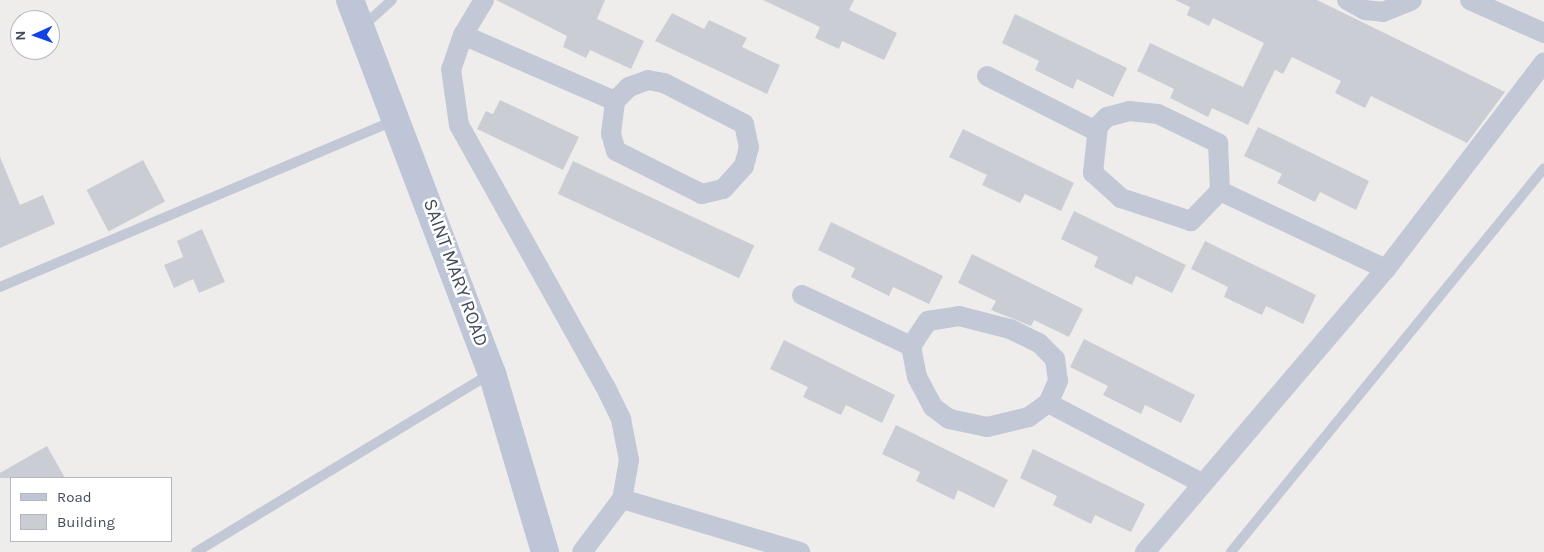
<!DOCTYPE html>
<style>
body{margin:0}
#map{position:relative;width:1544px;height:552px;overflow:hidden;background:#efedec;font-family:Karla,sans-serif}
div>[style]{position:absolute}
.building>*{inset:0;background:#cbcdd5;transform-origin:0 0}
.lane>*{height:10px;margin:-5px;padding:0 5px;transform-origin:5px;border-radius:5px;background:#c2c8d5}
.street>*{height:20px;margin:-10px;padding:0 10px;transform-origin:10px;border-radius:10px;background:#c2c8d5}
.secondary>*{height:28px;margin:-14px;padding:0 14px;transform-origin:14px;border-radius:14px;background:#bec5d7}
span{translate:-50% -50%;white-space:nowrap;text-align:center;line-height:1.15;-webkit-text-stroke:5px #fff;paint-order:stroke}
.street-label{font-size:19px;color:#444b5a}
.legend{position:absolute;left:10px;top:477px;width:162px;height:65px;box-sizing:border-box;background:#fff;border:1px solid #b4b7bd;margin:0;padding:6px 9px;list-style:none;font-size:15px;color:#444b5a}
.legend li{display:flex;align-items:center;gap:10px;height:25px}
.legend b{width:25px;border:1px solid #b4b7bd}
.north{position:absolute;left:10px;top:10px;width:50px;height:50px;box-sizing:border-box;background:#fff;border:1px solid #b4b7bd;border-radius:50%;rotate:268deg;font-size:14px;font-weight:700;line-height:20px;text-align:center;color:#444b5a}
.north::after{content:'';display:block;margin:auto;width:18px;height:22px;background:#1242e3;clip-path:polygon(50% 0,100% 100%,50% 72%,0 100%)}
</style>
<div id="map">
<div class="building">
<div style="clip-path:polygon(496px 0,605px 0,597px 19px,644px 41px,631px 69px,590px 50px,586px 58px,563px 47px,567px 36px)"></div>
<div style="clip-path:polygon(763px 0,854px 0,849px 10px,897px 33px,884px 60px,842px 41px,839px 49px,815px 38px,820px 27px)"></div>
<div style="clip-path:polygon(1175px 0,1317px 0,1505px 92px,1467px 143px,1371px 96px,1365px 108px,1335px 93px,1341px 81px,1292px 57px,1283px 74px,1275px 70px,1248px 125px,1212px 108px,1208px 117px,1170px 98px,1174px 89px,1137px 71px,1150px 43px,1243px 87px,1264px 43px,1213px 18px,1209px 26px,1187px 15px,1190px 7px)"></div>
<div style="clip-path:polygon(672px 13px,704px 29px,709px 20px,747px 38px,742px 47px,780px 65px,767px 94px,655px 41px)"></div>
<div style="clip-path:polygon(1015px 14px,1127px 68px,1113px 97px,1077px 79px,1073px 89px,1035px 70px,1039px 61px,1002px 43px)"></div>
<div style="clip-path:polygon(500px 100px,579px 137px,563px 170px,477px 129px,486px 111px,493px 114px)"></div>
<div style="clip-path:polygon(1258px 127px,1369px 181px,1356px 210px,1320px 192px,1315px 202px,1277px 183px,1282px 174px,1244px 156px)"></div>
<div style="clip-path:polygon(963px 129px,1074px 183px,1061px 211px,1025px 194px,1020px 203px,982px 185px,987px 175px,949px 157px)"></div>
<div style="clip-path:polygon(0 157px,20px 205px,43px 195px,55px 224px,0 248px)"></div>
<div style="left:143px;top:160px;width:47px;height:64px;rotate:62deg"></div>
<div style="left:573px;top:161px;width:200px;height:36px;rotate:25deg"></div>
<div style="clip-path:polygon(1074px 211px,1186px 265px,1172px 293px,1136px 276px,1132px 285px,1094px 267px,1098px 257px,1061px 239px)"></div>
<div style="clip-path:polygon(831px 222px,943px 276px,929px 304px,893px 287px,889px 296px,851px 277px,855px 268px,818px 250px)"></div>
<div style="clip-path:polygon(202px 229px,225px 282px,199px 293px,193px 279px,174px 288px,164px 265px,183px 257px,177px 241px)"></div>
<div style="clip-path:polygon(1205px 241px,1316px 295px,1303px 324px,1266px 306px,1262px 315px,1224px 297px,1228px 287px,1191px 269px)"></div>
<div style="clip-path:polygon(972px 254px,1083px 309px,1069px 337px,1034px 320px,1031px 326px,991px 310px,996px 301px,958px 283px)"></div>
<div style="clip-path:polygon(1084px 339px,1195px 395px,1181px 423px,1145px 405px,1141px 414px,1103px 395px,1108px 386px,1070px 367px)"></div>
<div style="clip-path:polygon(784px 340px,895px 395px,882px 423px,846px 405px,841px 415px,803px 397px,808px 387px,770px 369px)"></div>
<div style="clip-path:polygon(896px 425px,1008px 480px,994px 508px,958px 490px,954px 500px,916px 481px,920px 472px,882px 454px)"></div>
<div style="clip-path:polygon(47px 446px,65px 478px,0 478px,0 473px)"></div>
<div style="clip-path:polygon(1033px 449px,1145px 504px,1131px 532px,1095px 515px,1091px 524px,1053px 505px,1057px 496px,1020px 478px)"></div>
</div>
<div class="lane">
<div style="left:362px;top:27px;width:40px;rotate:-42deg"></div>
<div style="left:0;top:287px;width:429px;rotate:-22.9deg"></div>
<div style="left:196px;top:552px;width:345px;rotate:-31.2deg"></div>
<div style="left:1231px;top:552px;width:495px;rotate:-50.8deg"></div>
</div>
<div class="street">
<div style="left:484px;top:0;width:41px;rotate:121deg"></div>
<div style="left:463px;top:35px;width:36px;rotate:109deg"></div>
<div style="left:451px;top:69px;width:57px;rotate:81.9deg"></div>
<div style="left:459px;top:125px;width:299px;rotate:60.8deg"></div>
<div style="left:605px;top:386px;width:37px;rotate:64deg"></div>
<div style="left:621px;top:419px;width:42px;rotate:79deg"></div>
<div style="left:629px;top:460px;width:40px;rotate:100deg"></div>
<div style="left:622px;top:499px;width:66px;rotate:127deg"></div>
<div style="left:1347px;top:0;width:21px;rotate:29deg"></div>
<div style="left:1365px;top:10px;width:18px;rotate:6deg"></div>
<div style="left:1383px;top:12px;width:31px;rotate:-22deg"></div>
<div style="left:1470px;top:0;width:81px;rotate:24deg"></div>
<div style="left:463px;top:35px;width:166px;rotate:23.5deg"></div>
<div style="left:987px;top:76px;width:122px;rotate:26.8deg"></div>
<div style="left:648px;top:80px;width:16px;rotate:11deg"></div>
<div style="left:664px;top:83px;width:90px;rotate:27.1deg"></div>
<div style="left:744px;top:124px;width:24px;rotate:78deg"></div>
<div style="left:749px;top:147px;width:20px;rotate:105deg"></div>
<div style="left:744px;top:166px;width:31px;rotate:132deg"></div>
<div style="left:723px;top:189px;width:22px;rotate:167deg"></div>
<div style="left:702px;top:194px;width:96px;rotate:-153.4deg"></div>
<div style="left:616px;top:151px;width:18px;rotate:-106deg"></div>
<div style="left:611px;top:134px;width:33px;rotate:-83deg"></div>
<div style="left:615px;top:101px;width:20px;rotate:-45deg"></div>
<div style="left:629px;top:87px;width:20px;rotate:-20deg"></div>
<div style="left:1129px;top:111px;width:29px;rotate:6deg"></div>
<div style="left:1158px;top:114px;width:67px;rotate:25.8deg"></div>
<div style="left:1218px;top:143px;width:48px;rotate:87.6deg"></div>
<div style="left:1220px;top:191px;width:42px;rotate:134deg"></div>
<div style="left:1191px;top:221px;width:74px;rotate:-161.8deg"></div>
<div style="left:1121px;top:198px;width:38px;rotate:-138deg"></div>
<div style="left:1093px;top:173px;width:47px;rotate:-83.9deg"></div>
<div style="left:1098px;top:126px;width:13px;rotate:-45deg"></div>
<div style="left:1107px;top:117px;width:23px;rotate:-15deg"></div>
<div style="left:1220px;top:191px;width:183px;rotate:25.2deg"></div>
<div style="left:802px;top:295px;width:120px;rotate:25.1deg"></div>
<div style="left:959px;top:316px;width:53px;rotate:14.3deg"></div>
<div style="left:1010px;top:329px;width:32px;rotate:26deg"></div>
<div style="left:1039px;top:343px;width:23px;rotate:45deg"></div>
<div style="left:1055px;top:359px;width:22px;rotate:82deg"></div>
<div style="left:1058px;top:381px;width:24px;rotate:114deg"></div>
<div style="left:1048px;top:403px;width:24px;rotate:144deg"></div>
<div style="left:1029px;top:417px;width:43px;rotate:166.6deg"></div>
<div style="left:987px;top:427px;width:39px;rotate:-168deg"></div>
<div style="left:949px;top:419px;width:20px;rotate:-143deg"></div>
<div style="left:933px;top:407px;width:34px;rotate:-118deg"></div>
<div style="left:917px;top:377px;width:32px;rotate:-101deg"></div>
<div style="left:911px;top:346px;width:30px;rotate:-56deg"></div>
<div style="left:928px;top:321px;width:31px;rotate:-9deg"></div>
<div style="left:1048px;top:403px;width:174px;rotate:27.5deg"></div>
<div style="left:622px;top:499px;width:186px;rotate:16.6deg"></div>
<div style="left:1145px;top:552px;width:372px;rotate:-49.6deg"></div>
<div style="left:1386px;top:269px;width:260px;rotate:-52.6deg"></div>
</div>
<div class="secondary">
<div style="left:350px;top:0;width:399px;rotate:69.2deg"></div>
<div style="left:492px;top:373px;width:187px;rotate:73.5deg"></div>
</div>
<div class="street-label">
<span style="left:455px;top:273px;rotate:70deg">SAINT MARY ROAD</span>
</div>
<ul class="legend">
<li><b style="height:6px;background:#bec5d7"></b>Road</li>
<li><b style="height:14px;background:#cbcdd5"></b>Building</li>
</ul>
<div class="north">N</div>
</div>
